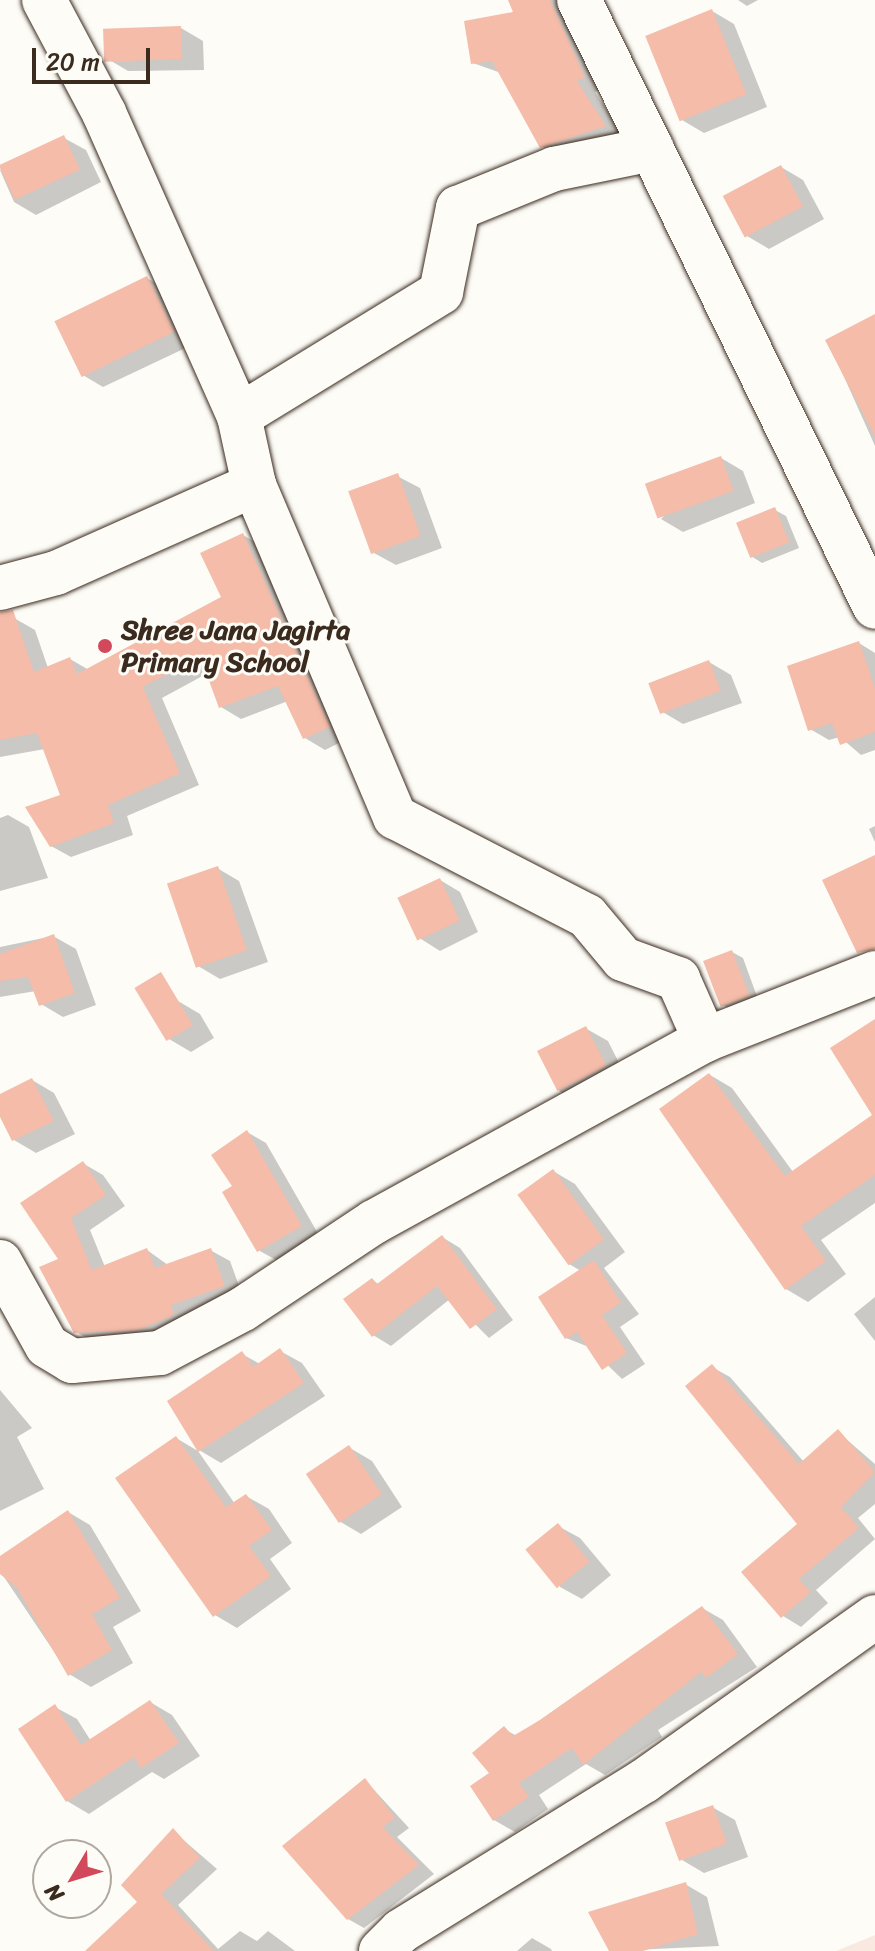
<!DOCTYPE html>
<style>
body{margin:0}
#map{position:relative;width:875px;height:1951px;overflow:hidden;background:#fdfcf7;font-family:Sriracha,sans-serif}
div>[style]{position:absolute}
.built>*{inset:0;background:#fae9e0}
.shadow>*{inset:0;background:#0003}
.building>*{inset:0;background:#f4bca9;transform-origin:0 0}
.roads{filter:drop-shadow(0 0 2px #3b2a1e) drop-shadow(0 0 2px #3b2a1e)}
.minor>*{height:44px;margin:-22px;padding:0 22px;transform-origin:22px;border-radius:22px;background:#fdfcf7}
.dots>*{width:22px;height:22px;translate:-50% -50%;box-sizing:border-box;border:4px solid #fdfcf7;border-radius:50%}
span{translate:-50% -50%;white-space:nowrap;text-align:center;line-height:1.15;-webkit-text-stroke:6px #fdfcf7;paint-order:stroke}
.poi-label{font-size:28px;color:#3b2a1e;font-weight:700}
.left{translate:0 -50%;text-align:left}
.north{position:absolute;left:32px;top:1839px;width:80px;height:80px;box-sizing:border-box;background:#fdfcf7;border:2px solid #afa8a0;border-radius:50%;rotate:232deg;font-size:22px;font-weight:700;line-height:32px;text-align:center;color:#3b2a1e}
.north::after{content:'';display:block;margin:auto;width:28px;height:36px;background:#d1495b;clip-path:polygon(50% 0,100% 100%,50% 72%,0 100%)}
.scale{position:absolute;left:32px;top:48px;width:118px;height:36px;box-sizing:border-box;border:4px solid #3b2a1e;border-top:0;padding-left:10px;font-size:24px;line-height:28px;white-space:nowrap;color:#3b2a1e;-webkit-text-stroke:6px #fdfcf7;paint-order:stroke}
</style>
<div id="map">
<div class="built">
<div style="clip-path:polygon(875px 1935px,875px 1951px,836px 1951px)"></div>
</div>
<div class="shadow">
<div style="clip-path:polygon(522px 0,561px 0,604px 88px,595px 92px,624px 137px,561px 158px,541px 146px,501px 73px,473px 63px)"></div>
<div style="clip-path:polygon(738px 0,758px 0,747px 6px)"></div>
<div style="clip-path:polygon(712px 11px,734px 24px,767px 107px,704px 133px,682px 120px)"></div>
<div style="clip-path:polygon(181px 28px,203px 41px,204px 70px,128px 71px,106px 58px)"></div>
<div style="clip-path:polygon(64px 138px,86px 150px,101px 182px,36px 215px,14px 202px,0 170px)"></div>
<div style="clip-path:polygon(781px 167px,803px 180px,824px 219px,769px 249px,747px 236px)"></div>
<div style="clip-path:polygon(147px 278px,169px 291px,194px 344px,103px 387px,81px 374px)"></div>
<div style="clip-path:polygon(875px 316px,875px 446px,828px 341px)"></div>
<div style="clip-path:polygon(721px 458px,743px 471px,755px 503px,683px 532px,661px 519px)"></div>
<div style="clip-path:polygon(397px 476px,420px 488px,442px 548px,396px 565px,374px 553px)"></div>
<div style="clip-path:polygon(775px 510px,786px 516px,799px 548px,762px 563px,751px 556px)"></div>
<div style="clip-path:polygon(243px 535px,263px 547px,349px 738px,325px 750px,305px 738px,288px 701px,241px 719px,221px 707px,208px 673px,162px 698px,199px 785px,127px 816px,133px 835px,71px 857px,51px 846px,63px 796px,45px 749px,0 757px,0 624px,14px 618px,35px 630px,48px 668px,70px 659px,89px 670px,224px 598px)"></div>
<div style="clip-path:polygon(859px 643px,875px 653px,875px 750px,861px 755px,840px 737px,829px 740px,810px 729px)"></div>
<div style="clip-path:polygon(709px 662px,731px 675px,742px 703px,683px 724px,661px 711px)"></div>
<div style="clip-path:polygon(8px 815px,29px 827px,48px 878px,0 891px,0 818px)"></div>
<div style="clip-path:polygon(875px 826px,875px 842px,869px 829px)"></div>
<div style="clip-path:polygon(217px 868px,239px 881px,268px 962px,220px 979px,198px 966px)"></div>
<div style="clip-path:polygon(440px 880px,460px 892px,478px 932px,440px 951px,421px 939px)"></div>
<div style="clip-path:polygon(53px 936px,76px 949px,96px 1005px,63px 1017px,41px 1004px,36px 991px,0 997px,0 947px)"></div>
<div style="clip-path:polygon(732px 952px,743px 958px,759px 1002px,734px 1012px,723px 1005px)"></div>
<div style="clip-path:polygon(178px 1001px,200px 1014px,214px 1038px,191px 1052px,169px 1039px)"></div>
<div style="clip-path:polygon(585px 1028px,608px 1041px,627px 1079px,581px 1104px,559px 1091px)"></div>
<div style="clip-path:polygon(710px 1075px,732px 1088px,793px 1172px,875px 1141px,875px 1203px,821px 1240px,846px 1274px,808px 1302px,786px 1289px)"></div>
<div style="clip-path:polygon(32px 1080px,54px 1093px,75px 1134px,36px 1153px,14px 1140px,0 1113px,0 1096px)"></div>
<div style="clip-path:polygon(247px 1132px,266px 1143px,320px 1237px,278px 1261px,258px 1250px)"></div>
<div style="clip-path:polygon(84px 1164px,103px 1175px,125px 1206px,90px 1230px,105px 1267px,147px 1250px,168px 1265px,210px 1250px,230px 1261px,243px 1297px,193px 1326px,96px 1343px,76px 1332px,61px 1260px)"></div>
<div style="clip-path:polygon(553px 1171px,575px 1184px,625px 1252px,604px 1268px,639px 1314px,620px 1327px,645px 1364px,622px 1379px,589px 1347px,566px 1338px,581px 1271px,569px 1264px)"></div>
<div style="clip-path:polygon(442px 1237px,460px 1248px,513px 1320px,489px 1338px,450px 1299px,391px 1346px,373px 1335px,372px 1280px,380px 1285px)"></div>
<div style="clip-path:polygon(875px 1297px,875px 1341px,854px 1314px)"></div>
<div style="clip-path:polygon(280px 1351px,302px 1363px,325px 1396px,221px 1463px,199px 1450px,242px 1354px,260px 1364px)"></div>
<div style="clip-path:polygon(712px 1367px,730px 1377px,804px 1462px,838px 1432px,875px 1464px,875px 1504px,858px 1518px,875px 1539px,816px 1590px,828px 1603px,801px 1627px,783px 1616px,799px 1524px)"></div>
<div style="clip-path:polygon(0 1390px,32px 1428px,17px 1437px,44px 1489px,0 1511px)"></div>
<div style="clip-path:polygon(176px 1438px,198px 1451px,235px 1504px,246px 1496px,269px 1509px,292px 1543px,270px 1559px,291px 1589px,237px 1628px,215px 1615px)"></div>
<div style="clip-path:polygon(350px 1448px,372px 1461px,402px 1507px,361px 1534px,339px 1521px)"></div>
<div style="clip-path:polygon(68px 1512px,90px 1525px,141px 1611px,113px 1627px,133px 1663px,91px 1687px,69px 1674px,0 1571px,0 1559px)"></div>
<div style="clip-path:polygon(558px 1526px,580px 1538px,611px 1575px,582px 1599px,560px 1587px)"></div>
<div style="clip-path:polygon(702px 1608px,723px 1620px,757px 1667px,658px 1730px,662px 1737px,605px 1775px,586px 1764px,539px 1795px,548px 1809px,515px 1832px,494px 1820px,504px 1729px,517px 1736px)"></div>
<div style="clip-path:polygon(150px 1702px,172px 1715px,200px 1756px,164px 1779px,152px 1772px,89px 1814px,67px 1801px,55px 1707px,77px 1719px,91px 1741px)"></div>
<div style="clip-path:polygon(365px 1780px,409px 1828px,397px 1837px,434px 1874px,364px 1928px,348px 1919px)"></div>
<div style="clip-path:polygon(712px 1807px,735px 1820px,748px 1857px,704px 1873px,682px 1860px)"></div>
<div style="clip-path:polygon(173px 1831px,217px 1869px,178px 1905px,218px 1949px,240px 1931px,257px 1941px,268px 1931px,295px 1951px,90px 1951px,140px 1902px)"></div>
<div style="clip-path:polygon(685px 1884px,707px 1897px,719px 1946px,611px 1951px)"></div>
<div style="clip-path:polygon(532px 1938px,551px 1949px,552px 1951px,517px 1951px)"></div>
</div>
<div class="building">
<div style="clip-path:polygon(508px 0,550px 0,585px 77px,577px 81px,606px 126px,540px 148px,492px 61px,471px 64px,464px 21px,513px 12px)"></div>
<div style="left:712px;top:9px;width:92px;height:72px;rotate:68deg"></div>
<div style="left:181px;top:26px;width:33px;height:78px;rotate:88deg"></div>
<div style="left:64px;top:135px;width:38px;height:72px;rotate:65deg"></div>
<div style="left:781px;top:165px;width:47px;height:66px;rotate:62deg"></div>
<div style="left:147px;top:276px;width:62px;height:103px;rotate:64deg"></div>
<div style="clip-path:polygon(875px 314px,875px 437px,825px 340px)"></div>
<div style="left:721px;top:456px;width:37px;height:81px;rotate:70deg"></div>
<div style="left:398px;top:473px;width:67px;height:53px;rotate:70deg"></div>
<div style="left:775px;top:507px;width:38px;height:42px;rotate:68deg"></div>
<div style="clip-path:polygon(243px 533px,330px 727px,303px 739px,278px 686px,219px 708px,200px 656px,143px 687px,180px 773px,108px 805px,114px 823px,50px 847px,25px 807px,60px 795px,37px 733px,0 740px,0 612px,13px 610px,34px 672px,70px 657px,77px 674px,221px 597px,200px 553px)"></div>
<div style="clip-path:polygon(859px 641px,875px 688px,875px 732px,840px 745px,832px 723px,808px 731px,787px 666px)"></div>
<div style="left:709px;top:660px;width:33px;height:65px;rotate:69deg"></div>
<div style="clip-path:polygon(875px 855px,875px 949px,857px 953px,822px 880px)"></div>
<div style="left:218px;top:866px;width:89px;height:54px;rotate:71deg"></div>
<div style="left:440px;top:878px;width:47px;height:47px;rotate:65deg"></div>
<div style="clip-path:polygon(54px 934px,75px 993px,39px 1006px,28px 977px,0 981px,0 954px)"></div>
<div style="left:732px;top:950px;width:49px;height:31px;rotate:69deg"></div>
<div style="left:161px;top:972px;width:62px;height:31px;rotate:59deg"></div>
<div style="clip-path:polygon(875px 1019px,875px 1175px,801px 1226px,826px 1261px,785px 1290px,659px 1109px,709px 1073px,785px 1176px,872px 1115px,830px 1048px)"></div>
<div style="left:586px;top:1026px;width:45px;height:55px;rotate:63deg"></div>
<div style="clip-path:polygon(32px 1078px,54px 1121px,12px 1141px,0 1117px,0 1094px)"></div>
<div style="clip-path:polygon(247px 1130px,302px 1226px,257px 1252px,222px 1192px,232px 1186px,211px 1155px)"></div>
<div style="clip-path:polygon(83px 1161px,106px 1195px,71px 1218px,92px 1270px,147px 1248px,155px 1268px,211px 1248px,225px 1286px,171px 1305px,174px 1315px,138px 1330px,74px 1333px,39px 1267px,58px 1259px,20px 1203px)"></div>
<div style="left:553px;top:1169px;width:87px;height:44px;rotate:54deg"></div>
<div style="clip-path:polygon(442px 1235px,497px 1309px,470px 1329px,437px 1286px,372px 1337px,343px 1299px,372px 1278px,377px 1284px)"></div>
<div style="clip-path:polygon(594px 1260px,621px 1303px,602px 1315px,627px 1353px,602px 1370px,577px 1332px,565px 1339px,538px 1297px)"></div>
<div style="clip-path:polygon(280px 1348px,304px 1383px,198px 1452px,167px 1401px,242px 1351px,253px 1367px)"></div>
<div style="clip-path:polygon(712px 1364px,799px 1464px,838px 1429px,875px 1472px,841px 1507px,859px 1528px,799px 1579px,811px 1592px,781px 1618px,741px 1572px,797px 1524px,685px 1386px)"></div>
<div style="clip-path:polygon(176px 1436px,226px 1507px,246px 1494px,272px 1530px,249px 1546px,271px 1576px,213px 1617px,115px 1478px)"></div>
<div style="left:349px;top:1445px;width:59px;height:52px;rotate:56deg"></div>
<div style="clip-path:polygon(68px 1510px,120px 1598px,92px 1614px,112px 1650px,68px 1676px,17px 1588px,0 1574px,0 1556px)"></div>
<div style="left:558px;top:1523px;width:50px;height:42px;rotate:51deg"></div>
<div style="clip-path:polygon(702px 1606px,738px 1654px,706px 1678px,701px 1672px,583px 1765px,572px 1748px,519px 1783px,529px 1797px,493px 1821px,470px 1786px,489px 1773px,472px 1753px,504px 1726px,513px 1736px,540px 1720px)"></div>
<div style="clip-path:polygon(150px 1700px,179px 1743px,141px 1768px,134px 1757px,66px 1802px,18px 1729px,55px 1704px,81px 1745px)"></div>
<div style="clip-path:polygon(365px 1778px,395px 1818px,383px 1827px,419px 1865px,347px 1920px,282px 1846px)"></div>
<div style="left:713px;top:1805px;width:41px;height:51px;rotate:70deg"></div>
<div style="clip-path:polygon(173px 1828px,200px 1858px,161px 1894px,214px 1951px,85px 1951px,137px 1902px,121px 1885px)"></div>
<div style="clip-path:polygon(686px 1882px,698px 1934px,643px 1951px,609px 1951px,588px 1912px)"></div>
</div>
<div class="roads">
<div class="minor">
<div style="left:44px;top:0;width:128px;rotate:62deg"></div>
<div style="left:104px;top:113px;width:332px;rotate:66deg"></div>
<div style="left:239px;top:416px;width:71px;rotate:77.7deg"></div>
<div style="left:254px;top:485px;width:361px;rotate:67deg"></div>
<div style="left:395px;top:817px;width:216px;rotate:27.3deg"></div>
<div style="left:587px;top:916px;width:56px;rotate:50.1deg"></div>
<div style="left:623px;top:959px;width:59px;rotate:20deg"></div>
<div style="left:678px;top:979px;width:67px;rotate:66.1deg"></div>
<div style="left:579px;top:0;width:675px;rotate:64deg"></div>
<div style="left:239px;top:416px;width:237px;rotate:-31.5deg"></div>
<div style="left:441px;top:292px;width:86px;rotate:-78.6deg"></div>
<div style="left:458px;top:208px;width:104px;rotate:-22.1deg"></div>
<div style="left:554px;top:169px;width:100px;rotate:-11.5deg"></div>
<div style="left:0;top:588px;width:58px;rotate:-15deg"></div>
<div style="left:56px;top:573px;width:217px;rotate:-24deg"></div>
<div style="left:0;top:1262px;width:96px;rotate:60.8deg"></div>
<div style="left:47px;top:1346px;width:29px;rotate:31deg"></div>
<div style="left:72px;top:1361px;width:88px;rotate:-5.2deg"></div>
<div style="left:160px;top:1353px;width:94px;rotate:-27.9deg"></div>
<div style="left:243px;top:1309px;width:157px;rotate:-33.6deg"></div>
<div style="left:374px;top:1222px;width:378px;rotate:-28.8deg"></div>
<div style="left:705px;top:1040px;width:183px;rotate:-21.5deg"></div>
<div style="left:381px;top:1951px;width:28px;rotate:-45deg"></div>
<div style="left:401px;top:1931px;width:286px;rotate:-31.7deg"></div>
<div style="left:644px;top:1781px;width:283px;rotate:-35.4deg"></div>
</div>
</div>
<div class="dots">
<div style="left:105px;top:646px;background:#d1495b"></div>
</div>
<div class="poi-label">
<span class="left" style="left:121px;top:646px">Shree Jana Jagirta<br>Primary School</span>
</div>
<div class="north">N</div>
<div class="scale">20 m</div>
</div>
